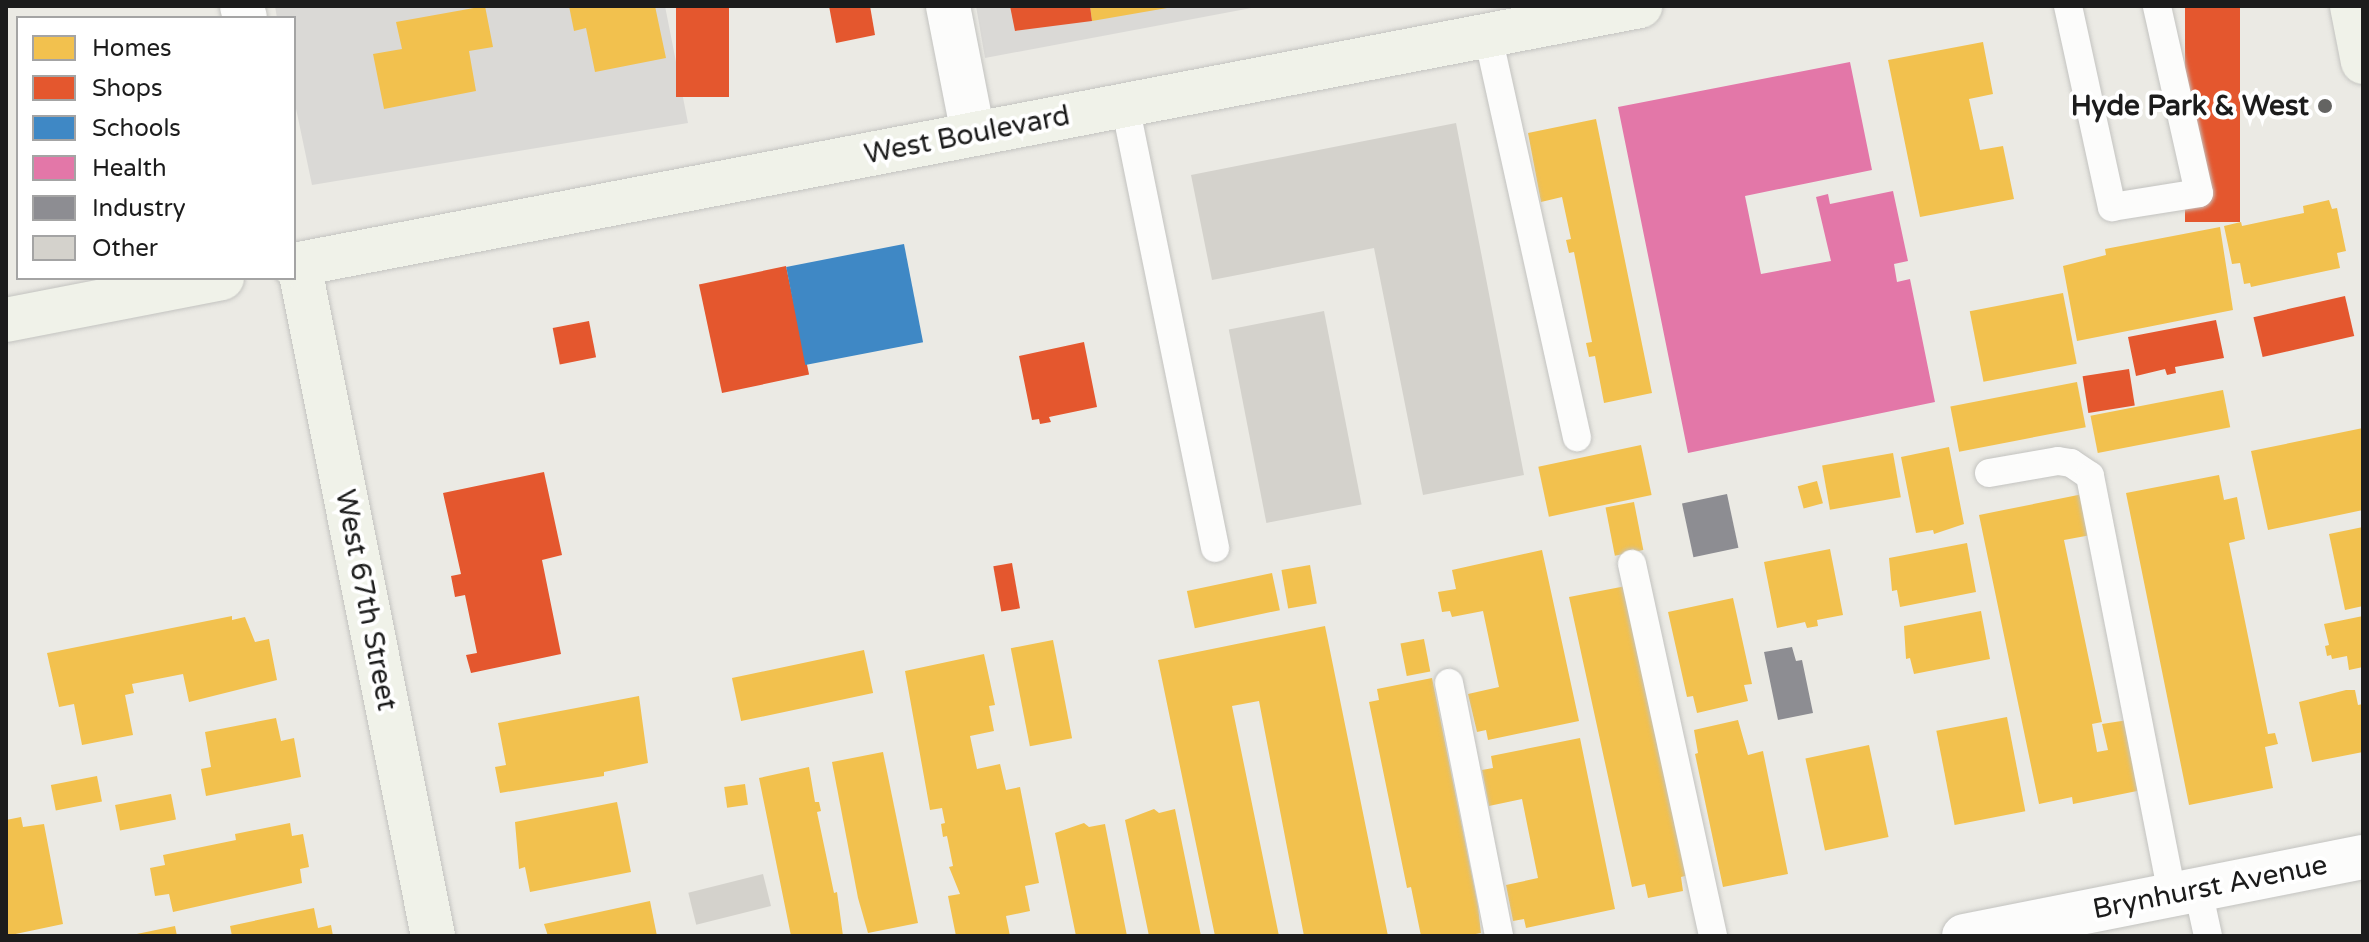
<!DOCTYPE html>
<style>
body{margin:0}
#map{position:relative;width:2369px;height:942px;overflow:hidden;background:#ebeae4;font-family:"Varela Round",sans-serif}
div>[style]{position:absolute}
.residential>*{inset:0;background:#dad9d6}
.homes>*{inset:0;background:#f2c14e;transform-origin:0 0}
.shops>*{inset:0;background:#e4572e;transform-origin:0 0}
.schools>*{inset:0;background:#3f88c5;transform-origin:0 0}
.health>*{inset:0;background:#e377a8}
.industry>*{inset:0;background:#8d8d92;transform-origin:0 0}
.building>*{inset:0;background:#d4d2cc;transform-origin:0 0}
.roads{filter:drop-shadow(0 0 2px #c3c3c0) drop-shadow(0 0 2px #c3c3c0)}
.lane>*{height:28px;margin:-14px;padding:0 14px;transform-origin:14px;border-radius:14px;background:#fcfcfb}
.street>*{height:44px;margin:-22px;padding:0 22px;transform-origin:22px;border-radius:22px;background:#fcfcfb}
.secondary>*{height:44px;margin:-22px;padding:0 22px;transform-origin:22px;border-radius:22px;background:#f0f2e9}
.dots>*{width:22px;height:22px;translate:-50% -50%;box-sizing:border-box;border:4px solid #fff;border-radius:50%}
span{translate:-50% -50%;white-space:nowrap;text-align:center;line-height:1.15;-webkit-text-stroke:8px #fff;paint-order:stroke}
.poi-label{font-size:28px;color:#1c1c1c;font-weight:700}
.right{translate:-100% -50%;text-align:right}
.street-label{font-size:28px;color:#1c1c1c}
.frame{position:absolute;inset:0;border:8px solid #1c1c1c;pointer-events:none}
.legend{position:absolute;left:16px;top:16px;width:280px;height:264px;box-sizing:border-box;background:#fff;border:2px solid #a4a4a4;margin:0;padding:10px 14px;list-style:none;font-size:24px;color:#1c1c1c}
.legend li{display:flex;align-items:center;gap:16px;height:40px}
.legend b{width:40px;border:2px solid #a4a4a4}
</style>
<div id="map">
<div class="residential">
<div style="clip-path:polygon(275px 6px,665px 6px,688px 123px,312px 185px,294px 99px,294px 18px,277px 18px)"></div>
<div style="clip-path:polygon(976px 6px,1262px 6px,985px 58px)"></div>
</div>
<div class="homes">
<div style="clip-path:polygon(485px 6px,493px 47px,469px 51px,476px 91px,384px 109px,373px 54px,402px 49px,396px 22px)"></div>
<div style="clip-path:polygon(569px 6px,655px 6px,666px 58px,595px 72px,586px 28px,574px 31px)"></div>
<div style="clip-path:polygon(1090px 6px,1167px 6px,1167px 8px,1092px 21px)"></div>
<div style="clip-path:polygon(1983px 42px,1993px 94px,1969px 99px,1980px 150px,2003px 146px,2014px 199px,1920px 217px,1888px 60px)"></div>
<div style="clip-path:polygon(1596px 119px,1652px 393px,1604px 403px,1595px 356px,1589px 357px,1586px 343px,1592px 342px,1574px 252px,1569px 253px,1566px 240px,1571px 239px,1562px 197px,1541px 202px,1528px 133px)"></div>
<div style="clip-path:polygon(2329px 200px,2332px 209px,2337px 208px,2346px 251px,2337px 253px,2340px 268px,2251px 287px,2250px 283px,2244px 284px,2240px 263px,2232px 264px,2224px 226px,2241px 222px,2242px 226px,2304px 213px,2303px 206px)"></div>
<div style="clip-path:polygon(2220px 227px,2233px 310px,2077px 341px,2063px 266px,2106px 255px,2105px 249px)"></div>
<div style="left:2063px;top:293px;width:72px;height:95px;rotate:79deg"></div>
<div style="left:2077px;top:382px;width:46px;height:129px;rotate:79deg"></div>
<div style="left:2223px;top:390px;width:38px;height:135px;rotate:79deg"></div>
<div style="clip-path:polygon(2363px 428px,2363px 510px,2268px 530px,2251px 451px)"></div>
<div style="left:1641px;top:445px;width:51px;height:105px;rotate:78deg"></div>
<div style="clip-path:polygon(1949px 447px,1964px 524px,1934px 534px,1933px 530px,1916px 533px,1901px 457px)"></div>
<div style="left:1893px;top:453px;width:45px;height:72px;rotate:80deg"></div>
<div style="clip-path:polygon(2219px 475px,2224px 500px,2237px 497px,2245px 539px,2229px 543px,2268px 734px,2275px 733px,2278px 744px,2265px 747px,2273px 788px,2189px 805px,2126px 493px)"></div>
<div style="left:1817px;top:481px;width:23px;height:20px;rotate:75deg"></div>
<div style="clip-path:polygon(2083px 494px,2091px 535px,2064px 540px,2102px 722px,2092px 724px,2097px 752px,2108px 750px,2102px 724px,2128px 720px,2142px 790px,2073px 804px,2072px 797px,2039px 804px,1979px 515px)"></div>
<div style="left:1634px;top:502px;width:49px;height:29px;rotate:79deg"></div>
<div style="clip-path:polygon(2363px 527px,2363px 606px,2345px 610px,2329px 534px)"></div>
<div style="clip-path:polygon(1967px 543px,1976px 592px,1900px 607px,1897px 590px,1892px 591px,1889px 558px)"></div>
<div style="clip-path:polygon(1830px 549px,1843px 615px,1817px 620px,1818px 626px,1807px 628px,1805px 622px,1777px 628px,1764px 562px)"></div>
<div style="clip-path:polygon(1542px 550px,1579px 721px,1488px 740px,1486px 730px,1477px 732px,1468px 694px,1499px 687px,1483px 611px,1452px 617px,1450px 611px,1442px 612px,1438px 592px,1456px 589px,1452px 570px)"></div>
<div style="left:1310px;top:565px;width:39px;height:29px;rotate:80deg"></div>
<div style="left:1272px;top:573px;width:38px;height:87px;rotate:78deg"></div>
<div style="clip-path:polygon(1626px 586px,1693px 874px,1681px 877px,1683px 891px,1648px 898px,1645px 884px,1632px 887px,1569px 597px)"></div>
<div style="clip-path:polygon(1733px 598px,1752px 684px,1744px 685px,1748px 701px,1697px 713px,1693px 696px,1687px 697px,1668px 612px)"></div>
<div style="clip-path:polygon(1981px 611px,1990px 659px,1914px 674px,1910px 658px,1906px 659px,1904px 626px)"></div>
<div style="clip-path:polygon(232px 616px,232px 620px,245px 617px,255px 642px,269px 639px,277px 680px,189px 702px,183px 674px,132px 684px,134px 693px,125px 695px,133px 735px,82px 745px,74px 704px,59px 707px,47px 653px)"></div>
<div style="clip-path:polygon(2363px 616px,2363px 667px,2349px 670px,2347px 656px,2332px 659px,2331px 655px,2327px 656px,2325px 646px,2329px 645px,2324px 624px)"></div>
<div style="clip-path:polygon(1325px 626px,1388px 936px,1304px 936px,1259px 701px,1232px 706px,1279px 936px,1215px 936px,1158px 660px)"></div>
<div style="left:1424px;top:639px;width:33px;height:24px;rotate:79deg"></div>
<div style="left:1053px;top:640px;width:100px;height:43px;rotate:79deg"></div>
<div style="left:864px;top:650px;width:44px;height:135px;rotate:78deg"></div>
<div style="clip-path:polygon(984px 654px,995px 705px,989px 706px,994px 731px,970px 736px,977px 769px,1000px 764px,1006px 790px,1020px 787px,1039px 883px,1025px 886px,1030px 911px,1006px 916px,1010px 936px,956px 936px,948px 896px,960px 894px,949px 867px,953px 866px,947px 836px,943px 837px,941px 824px,945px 823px,942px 808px,930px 810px,905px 671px)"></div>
<div style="clip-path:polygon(1432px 678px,1478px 906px,1481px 933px,1465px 936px,1421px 936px,1411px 887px,1407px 888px,1369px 702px,1379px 700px,1377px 689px)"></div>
<div style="clip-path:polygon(2346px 690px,2355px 690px,2358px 705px,2363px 704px,2363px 752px,2312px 762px,2299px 702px)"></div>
<div style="clip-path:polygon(639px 696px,648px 763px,604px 772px,604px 776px,500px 793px,495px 767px,506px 765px,498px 723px)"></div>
<div style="left:2007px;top:717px;width:96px;height:72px;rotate:79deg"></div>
<div style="clip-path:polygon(276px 718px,281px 741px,294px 738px,301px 777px,206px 796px,201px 769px,211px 767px,205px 732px)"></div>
<div style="clip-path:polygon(1738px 720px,1748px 755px,1763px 751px,1788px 874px,1723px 887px,1695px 754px,1698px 753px,1694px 730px)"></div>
<div style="clip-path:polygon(1580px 738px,1615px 909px,1526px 928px,1524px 919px,1513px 921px,1506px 885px,1538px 878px,1522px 799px,1489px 806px,1482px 770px,1493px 768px,1491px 756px)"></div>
<div style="left:1869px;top:745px;width:94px;height:65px;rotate:78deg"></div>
<div style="clip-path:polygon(883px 752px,918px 923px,868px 933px,858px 898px,832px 762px)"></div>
<div style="clip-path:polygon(809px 767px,815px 802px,819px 802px,821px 811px,817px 812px,834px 893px,837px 892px,843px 936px,791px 936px,759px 778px)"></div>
<div style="left:97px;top:776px;width:26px;height:47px;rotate:79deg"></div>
<div style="left:745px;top:784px;width:21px;height:21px;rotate:82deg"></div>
<div style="left:171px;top:794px;width:26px;height:57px;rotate:79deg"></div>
<div style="clip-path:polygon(617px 802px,631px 872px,530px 892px,525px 867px,519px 869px,515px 822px)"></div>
<div style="clip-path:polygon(1154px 809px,1159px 813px,1175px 809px,1201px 936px,1149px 936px,1125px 820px)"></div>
<div style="clip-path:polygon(21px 817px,23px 827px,44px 824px,63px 924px,6px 936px,6px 820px)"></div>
<div style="clip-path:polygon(290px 823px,292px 836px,303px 834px,309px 867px,300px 869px,302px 883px,173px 912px,169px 894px,155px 896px,150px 868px,165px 865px,163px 855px,236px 840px,235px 834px)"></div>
<div style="clip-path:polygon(1084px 823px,1089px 827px,1105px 824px,1127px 936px,1076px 936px,1055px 833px)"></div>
<div style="clip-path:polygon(650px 901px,657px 936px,548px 936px,544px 924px)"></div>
<div style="clip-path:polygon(314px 908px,318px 928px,331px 925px,333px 936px,232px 936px,230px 926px)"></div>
<div style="clip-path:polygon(175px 926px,177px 936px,132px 936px,132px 935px)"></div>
</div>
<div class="shops">
<div style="left:676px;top:6px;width:53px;height:91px"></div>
<div style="clip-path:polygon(829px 6px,870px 6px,875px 35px,836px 43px)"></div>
<div style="clip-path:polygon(1010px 6px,1090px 6px,1092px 21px,1015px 31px)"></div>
<div style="left:2185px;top:6px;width:55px;height:216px"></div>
<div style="left:786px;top:266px;width:111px;height:89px;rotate:78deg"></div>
<div style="left:2345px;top:296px;width:41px;height:94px;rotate:77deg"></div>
<div style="clip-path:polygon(2216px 320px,2224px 358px,2175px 367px,2176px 373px,2167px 375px,2165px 369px,2136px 376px,2128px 337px)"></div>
<div style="left:589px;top:321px;width:37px;height:37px;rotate:79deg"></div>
<div style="clip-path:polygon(1084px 342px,1097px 407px,1049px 417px,1051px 422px,1040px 424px,1039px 419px,1032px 420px,1019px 356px)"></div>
<div style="left:2129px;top:369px;width:37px;height:47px;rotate:81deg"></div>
<div style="clip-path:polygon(544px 472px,562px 555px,542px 560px,561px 654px,471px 673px,466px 655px,477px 653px,465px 595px,455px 597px,451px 576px,461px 574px,443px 493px)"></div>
<div style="left:1012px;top:563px;width:46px;height:19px;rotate:80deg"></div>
</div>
<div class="schools">
<div style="left:904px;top:244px;width:100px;height:120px;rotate:79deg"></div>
</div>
<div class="health">
<div style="clip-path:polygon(1850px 62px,1872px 170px,1745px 196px,1761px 274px,1831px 261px,1816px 197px,1828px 194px,1830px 204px,1893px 191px,1908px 261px,1894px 264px,1897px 282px,1910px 279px,1935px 402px,1688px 453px,1618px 107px)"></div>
</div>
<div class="industry">
<div style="left:1727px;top:494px;width:55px;height:46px;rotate:78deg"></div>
<div style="clip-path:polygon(1792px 647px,1796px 661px,1802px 660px,1813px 713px,1778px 720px,1764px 652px)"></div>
</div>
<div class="building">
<div style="clip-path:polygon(1456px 123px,1524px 475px,1423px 495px,1374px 248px,1212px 280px,1191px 175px)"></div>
<div style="left:1324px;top:311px;width:197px;height:97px;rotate:79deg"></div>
<div style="left:763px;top:874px;width:33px;height:77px;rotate:76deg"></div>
</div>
<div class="roads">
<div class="lane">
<div style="left:2068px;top:6px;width:206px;rotate:77.7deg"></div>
<div style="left:2112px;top:207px;width:88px;rotate:-9.1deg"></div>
<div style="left:2199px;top:193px;width:192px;rotate:-102.7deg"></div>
<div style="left:1488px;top:36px;width:411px;rotate:77.5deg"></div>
<div style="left:1125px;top:105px;width:452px;rotate:78.5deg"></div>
<div style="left:1989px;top:473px;width:70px;rotate:-9.9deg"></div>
<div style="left:2058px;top:461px;width:13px;rotate:9deg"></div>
<div style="left:2071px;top:463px;width:23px;rotate:34deg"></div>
<div style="left:2090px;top:476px;width:427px;rotate:78.9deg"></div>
<div style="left:1632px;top:564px;width:381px;rotate:77.7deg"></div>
<div style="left:1449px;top:683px;width:258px;rotate:78.8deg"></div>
<div style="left:2198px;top:890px;width:47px;rotate:77.7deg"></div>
</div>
<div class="street">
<div style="left:242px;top:6px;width:12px;rotate:76deg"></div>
<div style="left:948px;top:6px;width:130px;rotate:78.9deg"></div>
<div style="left:1964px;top:936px;width:407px;rotate:-11.2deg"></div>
</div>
<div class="secondary">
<div style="left:2352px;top:6px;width:57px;rotate:78.9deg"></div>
<div style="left:299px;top:264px;width:685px;rotate:78.72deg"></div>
<div style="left:294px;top:265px;width:1371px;rotate:-10.89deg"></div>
<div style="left:6px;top:320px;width:220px;rotate:-11deg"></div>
</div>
</div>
<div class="dots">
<div style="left:2325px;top:106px;background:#646462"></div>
</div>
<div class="poi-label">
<span class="right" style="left:2309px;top:106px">Hyde Park &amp; West</span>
</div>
<div class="street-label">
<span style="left:967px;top:135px;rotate:-11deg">West Boulevard</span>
<span style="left:366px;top:600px;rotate:79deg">West 67th Street</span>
<span style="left:2210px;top:887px;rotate:-11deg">Brynhurst Avenue</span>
</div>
<div class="frame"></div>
<ul class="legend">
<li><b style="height:22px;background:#f2c14e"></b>Homes</li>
<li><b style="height:22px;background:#e4572e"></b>Shops</li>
<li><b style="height:22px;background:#3f88c5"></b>Schools</li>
<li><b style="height:22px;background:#e377a8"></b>Health</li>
<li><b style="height:22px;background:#8d8d92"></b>Industry</li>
<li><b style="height:22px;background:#d4d2cc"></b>Other</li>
</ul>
</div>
